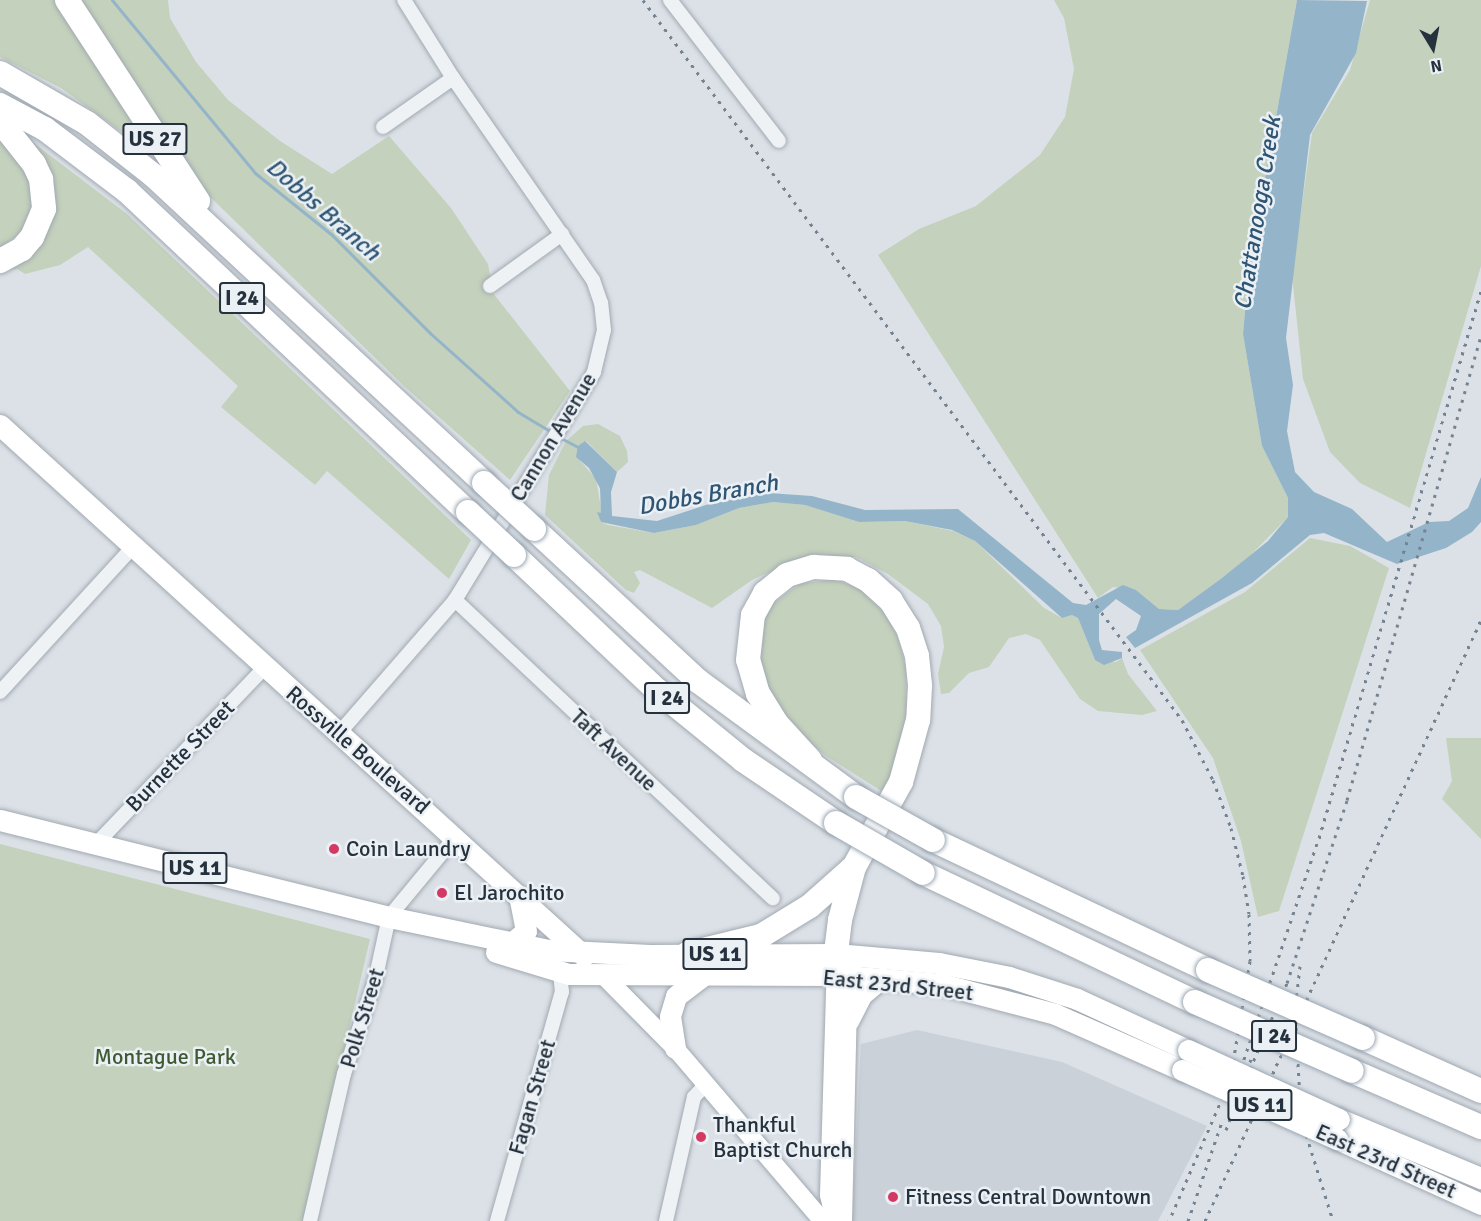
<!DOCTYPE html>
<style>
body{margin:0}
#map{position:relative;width:1481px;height:1221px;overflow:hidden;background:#dce1e7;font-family:Signika,sans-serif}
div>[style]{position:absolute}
.built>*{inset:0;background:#cad1d9}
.green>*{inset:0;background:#c4d1bc}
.water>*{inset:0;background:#94b4c9}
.stream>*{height:3px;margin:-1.5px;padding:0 1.5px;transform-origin:1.5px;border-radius:1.5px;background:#94b4c9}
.roads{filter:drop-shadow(0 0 2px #a1a9b1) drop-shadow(0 0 2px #a1a9b1)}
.street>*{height:14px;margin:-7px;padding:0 7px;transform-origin:7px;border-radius:7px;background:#eef2f5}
.secondary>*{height:18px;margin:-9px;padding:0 9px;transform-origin:9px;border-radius:9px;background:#fff}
.primary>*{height:21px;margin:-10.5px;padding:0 10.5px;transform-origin:10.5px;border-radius:10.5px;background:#fff}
.highway>*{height:24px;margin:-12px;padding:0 12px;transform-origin:12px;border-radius:12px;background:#fff}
.rail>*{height:3px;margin-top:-1.5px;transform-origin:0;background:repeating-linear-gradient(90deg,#758391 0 3px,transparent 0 9px)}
.bridges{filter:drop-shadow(0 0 2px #9ba7b3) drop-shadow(0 0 2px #9ba7b3)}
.primary-bridge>*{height:21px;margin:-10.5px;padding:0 10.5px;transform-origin:10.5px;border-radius:10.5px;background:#fff}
.highway-bridge>*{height:24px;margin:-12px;padding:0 12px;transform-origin:12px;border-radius:12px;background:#fff}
.dots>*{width:16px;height:16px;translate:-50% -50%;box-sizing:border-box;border:3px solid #ebf0f5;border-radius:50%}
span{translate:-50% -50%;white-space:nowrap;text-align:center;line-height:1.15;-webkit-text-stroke:5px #ebf0f5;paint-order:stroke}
.shield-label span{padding:2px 4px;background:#ebf0f5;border:2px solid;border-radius:4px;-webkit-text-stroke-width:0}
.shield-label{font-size:21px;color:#25313d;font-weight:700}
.street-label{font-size:22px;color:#25313d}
.poi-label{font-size:22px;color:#25313d}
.left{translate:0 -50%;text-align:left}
.park-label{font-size:22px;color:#3e5a32}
.water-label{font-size:24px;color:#2e5573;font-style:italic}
.north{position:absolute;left:1403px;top:18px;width:60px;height:60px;-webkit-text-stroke:4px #ebf0f5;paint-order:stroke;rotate:170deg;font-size:16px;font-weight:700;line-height:24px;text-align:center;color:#25313d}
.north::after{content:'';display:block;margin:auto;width:21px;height:27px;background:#25313d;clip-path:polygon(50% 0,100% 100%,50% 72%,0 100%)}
</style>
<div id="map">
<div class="built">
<div style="clip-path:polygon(917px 1030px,1062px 1062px,1207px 1126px,1158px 1221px,852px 1221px,861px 1044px)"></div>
</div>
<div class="green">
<div style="clip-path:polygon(0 0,57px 0,155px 156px,61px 88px,0 57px)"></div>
<div style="clip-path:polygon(73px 0,168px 0,170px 18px,196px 62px,228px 100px,280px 141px,332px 174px,389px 136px,451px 208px,488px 264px,493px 293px,570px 391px,510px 480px,404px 386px,199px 186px)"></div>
<div style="clip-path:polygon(1054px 0,1297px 0,1249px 268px,1243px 334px,1262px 446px,1288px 498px,1288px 517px,1244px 562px,1178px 610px,1159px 609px,1136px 590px,1113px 587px,1098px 598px,878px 255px,919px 229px,976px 206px,1040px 155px,1065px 117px,1074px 69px,1064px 18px)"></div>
<div style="clip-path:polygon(1370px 0,1481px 0,1481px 266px,1410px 508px,1360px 483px,1330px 452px,1303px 379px,1292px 275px,1312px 133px,1350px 70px)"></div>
<div style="clip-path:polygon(0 134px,18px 152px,35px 193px,28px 227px,0 248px)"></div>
<div style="clip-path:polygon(31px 141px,127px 214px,471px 540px,449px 579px,327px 471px,315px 485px,221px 407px,238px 386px,88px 247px,60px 265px,25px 274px,17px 269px,0 271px,47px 225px)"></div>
<div style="clip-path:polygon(598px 424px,620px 436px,627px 451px,628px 462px,617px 472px,586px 441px,577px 457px,596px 479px,602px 514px,598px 512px,601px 522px,608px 525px,654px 533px,696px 525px,739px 508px,773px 502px,805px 505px,859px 522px,905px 521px,953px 531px,975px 541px,1044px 608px,1062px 618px,1072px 615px,1078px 618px,1095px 660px,1116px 662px,1122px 658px,1128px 674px,1157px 711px,1142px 715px,1098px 711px,1080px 699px,1040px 640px,1026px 634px,1009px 638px,989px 667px,969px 673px,949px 693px,941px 694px,938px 674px,944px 647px,941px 626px,928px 604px,888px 574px,856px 557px,801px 558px,752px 580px,712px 608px,640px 570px,634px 572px,640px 583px,634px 593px,626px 590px,545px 515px,549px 475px,566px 441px,583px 426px)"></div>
<div style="clip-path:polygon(1310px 538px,1350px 546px,1389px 568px,1279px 911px,1258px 917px,1241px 841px,1213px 758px,1140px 650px,1245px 592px)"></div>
<div style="clip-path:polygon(835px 579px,862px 590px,883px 611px,897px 635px,906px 667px,907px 719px,894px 772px,883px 792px,826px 756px,797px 731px,778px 711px,760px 671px,760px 624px,769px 607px,799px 584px)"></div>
<div style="clip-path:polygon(1446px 738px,1481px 738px,1481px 839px,1442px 799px,1452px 781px)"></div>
<div style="clip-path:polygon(0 844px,370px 939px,304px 1221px,0 1221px)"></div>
</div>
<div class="water">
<div style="clip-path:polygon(1297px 0,1367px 1px,1356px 53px,1310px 135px,1286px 338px,1293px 385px,1287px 431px,1295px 472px,1314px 492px,1352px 509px,1387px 542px,1429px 522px,1449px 521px,1468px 508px,1481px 477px,1481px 522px,1472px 532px,1446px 548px,1397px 564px,1324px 533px,1310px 535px,1252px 583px,1135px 648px,1126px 637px,1136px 630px,1141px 616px,1116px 599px,1099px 614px,1099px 640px,1102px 650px,1122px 652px,1122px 658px,1104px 665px,1095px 660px,1078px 618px,1072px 615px,1062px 618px,975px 541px,952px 530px,905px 521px,859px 522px,805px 505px,773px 502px,739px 508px,696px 525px,654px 533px,601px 522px,597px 512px,602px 513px,601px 490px,589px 468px,576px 457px,578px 446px,585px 441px,617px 472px,611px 492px,612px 516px,657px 521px,709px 504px,768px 493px,812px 496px,865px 510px,958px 509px,1073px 603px,1086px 605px,1123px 585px,1136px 590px,1159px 609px,1178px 610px,1222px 578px,1268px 541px,1288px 517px,1288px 498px,1262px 446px,1243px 334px,1249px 268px)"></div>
</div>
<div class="stream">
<div style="left:112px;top:0;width:224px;rotate:50.4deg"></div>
<div style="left:255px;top:173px;width:99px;rotate:38.8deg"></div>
<div style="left:332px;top:235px;width:139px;rotate:45deg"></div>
<div style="left:430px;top:333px;width:118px;rotate:41.9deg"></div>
<div style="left:518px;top:412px;width:39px;rotate:31deg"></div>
<div style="left:559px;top:437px;width:24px;rotate:28deg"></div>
<div style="left:601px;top:486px;width:28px;rotate:88deg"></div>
</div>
<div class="roads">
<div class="street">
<div style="left:670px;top:0;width:178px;rotate:52.3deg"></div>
<div style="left:383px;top:127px;width:85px;rotate:-35deg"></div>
<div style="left:490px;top:286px;width:89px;rotate:-35.8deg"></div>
<div style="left:455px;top:600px;width:436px;rotate:43.2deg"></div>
<div style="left:0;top:692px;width:198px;rotate:-47.5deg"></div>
<div style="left:340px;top:732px;width:175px;rotate:-48.9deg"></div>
<div style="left:455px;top:600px;width:267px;rotate:-58.6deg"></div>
<div style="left:594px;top:372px;width:43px;rotate:-76.6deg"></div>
<div style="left:604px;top:330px;width:27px;rotate:-96deg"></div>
<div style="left:601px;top:303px;width:24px;rotate:-109deg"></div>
<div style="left:593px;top:280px;width:246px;rotate:-124.7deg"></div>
<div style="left:453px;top:78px;width:92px;rotate:-122.1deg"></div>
<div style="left:96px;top:844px;width:243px;rotate:-46.3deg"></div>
<div style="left:310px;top:1221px;width:151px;rotate:-77deg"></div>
<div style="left:344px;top:1074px;width:98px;rotate:-71.6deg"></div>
<div style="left:375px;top:981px;width:66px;rotate:-77.7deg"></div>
<div style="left:389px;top:917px;width:105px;rotate:-50.4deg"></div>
<div style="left:497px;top:1221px;width:238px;rotate:-74.2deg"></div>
<div style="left:562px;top:992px;width:20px;rotate:-96deg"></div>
<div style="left:666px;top:1221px;width:127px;rotate:-77.3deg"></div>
<div style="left:694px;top:1097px;width:18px;rotate:-47deg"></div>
</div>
<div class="secondary">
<div style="left:603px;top:975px;width:103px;rotate:45.4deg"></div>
<div style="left:675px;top:1048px;width:228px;rotate:49.5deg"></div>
<div style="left:835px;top:1221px;width:27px;rotate:-103deg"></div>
<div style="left:829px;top:1195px;width:234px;rotate:-88.3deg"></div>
<div style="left:843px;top:1221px;width:259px;rotate:-88.7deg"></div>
</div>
<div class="primary">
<div style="left:0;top:425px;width:789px;rotate:42.28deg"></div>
<div style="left:0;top:820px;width:401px;rotate:14deg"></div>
<div style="left:389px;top:917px;width:162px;rotate:11.7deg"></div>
<div style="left:548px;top:950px;width:102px;rotate:2.8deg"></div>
<div style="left:650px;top:955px;width:186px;rotate:-0.3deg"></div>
<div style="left:836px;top:954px;width:103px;rotate:5deg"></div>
<div style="left:939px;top:963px;width:71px;rotate:11.3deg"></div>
<div style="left:1009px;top:977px;width:71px;rotate:17.9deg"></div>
<div style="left:1077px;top:999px;width:122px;rotate:24.7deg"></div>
<div style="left:512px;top:943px;width:18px;rotate:-41deg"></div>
<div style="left:526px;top:931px;width:36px;rotate:-101deg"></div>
<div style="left:496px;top:952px;width:76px;rotate:16.8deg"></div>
<div style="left:569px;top:974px;width:266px;rotate:0.2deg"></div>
<div style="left:835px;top:975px;width:106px;rotate:4.9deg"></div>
<div style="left:941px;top:984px;width:118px;rotate:14.7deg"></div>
<div style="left:1055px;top:1014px;width:139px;rotate:23.8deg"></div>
<div style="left:848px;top:1021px;width:29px;rotate:-63deg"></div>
<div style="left:861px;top:995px;width:26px;rotate:-40deg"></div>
<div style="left:675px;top:1048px;width:32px;rotate:-99deg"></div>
<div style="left:670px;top:1016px;width:21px;rotate:-73deg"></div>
<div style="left:676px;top:996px;width:35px;rotate:-37deg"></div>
<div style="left:1339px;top:1119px;width:154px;rotate:22.6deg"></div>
<div style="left:1337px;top:1139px;width:158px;rotate:24.3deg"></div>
</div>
<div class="highway">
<div style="left:67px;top:0;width:240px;rotate:56.9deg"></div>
<div style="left:0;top:73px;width:100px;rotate:29.9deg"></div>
<div style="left:87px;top:123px;width:85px;rotate:38.3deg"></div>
<div style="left:154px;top:176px;width:451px;rotate:42.9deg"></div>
<div style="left:0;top:105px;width:51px;rotate:28.1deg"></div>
<div style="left:45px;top:129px;width:103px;rotate:37.1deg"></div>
<div style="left:127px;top:191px;width:468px;rotate:43.3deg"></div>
<div style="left:0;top:121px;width:55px;rotate:51.7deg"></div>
<div style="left:34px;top:164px;width:17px;rotate:65deg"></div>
<div style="left:41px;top:179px;width:30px;rotate:84deg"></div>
<div style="left:44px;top:209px;width:30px;rotate:113deg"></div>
<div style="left:32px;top:237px;width:16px;rotate:130deg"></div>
<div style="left:22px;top:249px;width:25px;rotate:151deg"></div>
<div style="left:534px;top:529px;width:224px;rotate:42.8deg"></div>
<div style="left:698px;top:681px;width:196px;rotate:36.3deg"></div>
<div style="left:514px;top:555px;width:197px;rotate:43.4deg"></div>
<div style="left:657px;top:690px;width:111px;rotate:39.1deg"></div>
<div style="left:743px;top:760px;width:112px;rotate:34.1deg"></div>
<div style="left:810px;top:760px;width:49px;rotate:-132.5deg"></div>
<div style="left:777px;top:724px;width:36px;rotate:-122deg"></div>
<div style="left:758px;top:694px;width:35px;rotate:-106deg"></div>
<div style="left:748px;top:660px;width:45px;rotate:-83.7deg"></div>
<div style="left:753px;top:615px;width:25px;rotate:-61deg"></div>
<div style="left:765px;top:593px;width:28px;rotate:-39deg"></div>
<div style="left:787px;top:575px;width:28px;rotate:-17deg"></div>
<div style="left:814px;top:567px;width:33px;rotate:3deg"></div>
<div style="left:847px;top:569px;width:24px;rotate:28deg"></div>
<div style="left:868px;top:580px;width:31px;rotate:42deg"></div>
<div style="left:891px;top:601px;width:32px;rotate:58deg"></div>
<div style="left:908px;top:628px;width:29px;rotate:72deg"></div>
<div style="left:917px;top:656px;width:30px;rotate:84deg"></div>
<div style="left:920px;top:686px;width:34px;rotate:93deg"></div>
<div style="left:918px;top:720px;width:64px;rotate:105.3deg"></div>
<div style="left:901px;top:782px;width:97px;rotate:118.9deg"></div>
<div style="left:854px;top:867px;width:55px;rotate:104.8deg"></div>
<div style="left:840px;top:920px;width:34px;rotate:97deg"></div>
<div style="left:933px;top:840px;width:304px;rotate:25.3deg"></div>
<div style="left:923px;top:873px;width:301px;rotate:25.4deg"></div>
<div style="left:687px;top:954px;width:76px;rotate:-13.7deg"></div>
<div style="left:761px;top:936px;width:57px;rotate:-31.5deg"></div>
<div style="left:810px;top:906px;width:59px;rotate:-41.6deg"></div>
<div style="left:1363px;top:1038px;width:129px;rotate:24.2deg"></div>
<div style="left:1352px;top:1071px;width:141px;rotate:23.5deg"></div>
</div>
</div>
<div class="rail">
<div style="left:643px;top:0;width:899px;rotate:53.18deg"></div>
<div style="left:1182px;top:720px;width:68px;rotate:62.7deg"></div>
<div style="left:1213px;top:780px;width:51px;rotate:69.4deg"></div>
<div style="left:1231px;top:828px;width:49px;rotate:76deg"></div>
<div style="left:1243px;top:876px;width:38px;rotate:81deg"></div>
<div style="left:1249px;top:914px;width:47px;rotate:88.8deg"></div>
<div style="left:1250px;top:961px;width:121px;rotate:99.5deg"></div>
<div style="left:1230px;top:1080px;width:154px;rotate:113.4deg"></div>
<div style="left:1300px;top:966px;width:44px;rotate:96.5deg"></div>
<div style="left:1295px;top:1010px;width:108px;rotate:86.8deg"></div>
<div style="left:1301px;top:1118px;width:108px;rotate:72.7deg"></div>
<div style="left:1241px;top:1068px;width:243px;rotate:-71.3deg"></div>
<div style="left:1319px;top:838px;width:570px;rotate:-73.5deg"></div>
<div style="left:1250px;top:1069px;width:94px;rotate:-66.7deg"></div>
<div style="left:1287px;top:983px;width:193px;rotate:-71.8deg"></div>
<div style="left:1347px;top:800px;width:482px;rotate:-73.9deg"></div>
<div style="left:1226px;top:1130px;width:75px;rotate:-70.6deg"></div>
<div style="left:1188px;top:1221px;width:108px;rotate:-71.1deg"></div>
<div style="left:1205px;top:1221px;width:661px;rotate:-65.33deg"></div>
</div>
<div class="bridges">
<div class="primary-bridge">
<div style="left:1188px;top:1050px;width:166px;rotate:24.6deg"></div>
<div style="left:1182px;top:1070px;width:170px;rotate:24deg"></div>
</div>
<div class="highway-bridge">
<div style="left:484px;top:483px;width:68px;rotate:42.6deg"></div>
<div style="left:468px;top:512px;width:63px;rotate:43.1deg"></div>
<div style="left:856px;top:797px;width:88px;rotate:29.2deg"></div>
<div style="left:836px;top:823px;width:100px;rotate:29.9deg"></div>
<div style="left:1208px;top:970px;width:169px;rotate:23.7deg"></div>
<div style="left:1195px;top:1002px;width:171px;rotate:23.7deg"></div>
</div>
</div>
<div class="dots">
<div style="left:334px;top:849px;background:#d33963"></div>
<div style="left:442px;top:893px;background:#d33963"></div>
<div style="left:701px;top:1137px;background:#d33963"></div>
<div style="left:893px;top:1197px;background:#d33963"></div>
</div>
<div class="shield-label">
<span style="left:155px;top:139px">US 27</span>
<span style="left:242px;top:298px">I 24</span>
<span style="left:667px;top:698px">I 24</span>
<span style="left:195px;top:868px">US 11</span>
<span style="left:715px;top:954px">US 11</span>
<span style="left:1274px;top:1036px">I 24</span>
<span style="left:1260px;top:1105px">US 11</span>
</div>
<div class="street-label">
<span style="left:553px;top:437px;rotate:-59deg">Cannon Avenue</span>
<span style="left:358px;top:750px;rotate:41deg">Rossville Boulevard</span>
<span style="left:614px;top:750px;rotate:43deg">Taft Avenue</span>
<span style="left:180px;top:756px;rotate:-46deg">Burnette Street</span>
<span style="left:898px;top:985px;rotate:6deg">East 23rd Street</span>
<span style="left:362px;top:1018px;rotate:-73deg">Polk Street</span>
<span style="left:532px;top:1097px;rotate:-74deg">Fagan Street</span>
<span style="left:1386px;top:1161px;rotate:24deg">East 23rd Street</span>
</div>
<div class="poi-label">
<span class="left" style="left:346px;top:849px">Coin Laundry</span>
<span class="left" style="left:454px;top:893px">El Jarochito</span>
<span class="left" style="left:713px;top:1137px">Thankful<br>Baptist Church</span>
<span class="left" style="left:905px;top:1197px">Fitness Central Downtown</span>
</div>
<div class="park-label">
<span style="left:165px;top:1057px">Montague Park</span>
</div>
<div class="water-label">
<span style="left:323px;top:210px;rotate:41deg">Dobbs Branch</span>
<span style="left:1258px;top:213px;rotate:-81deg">Chattanooga Creek</span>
<span style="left:708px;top:495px;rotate:-10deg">Dobbs Branch</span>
</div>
<div class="north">N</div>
</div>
